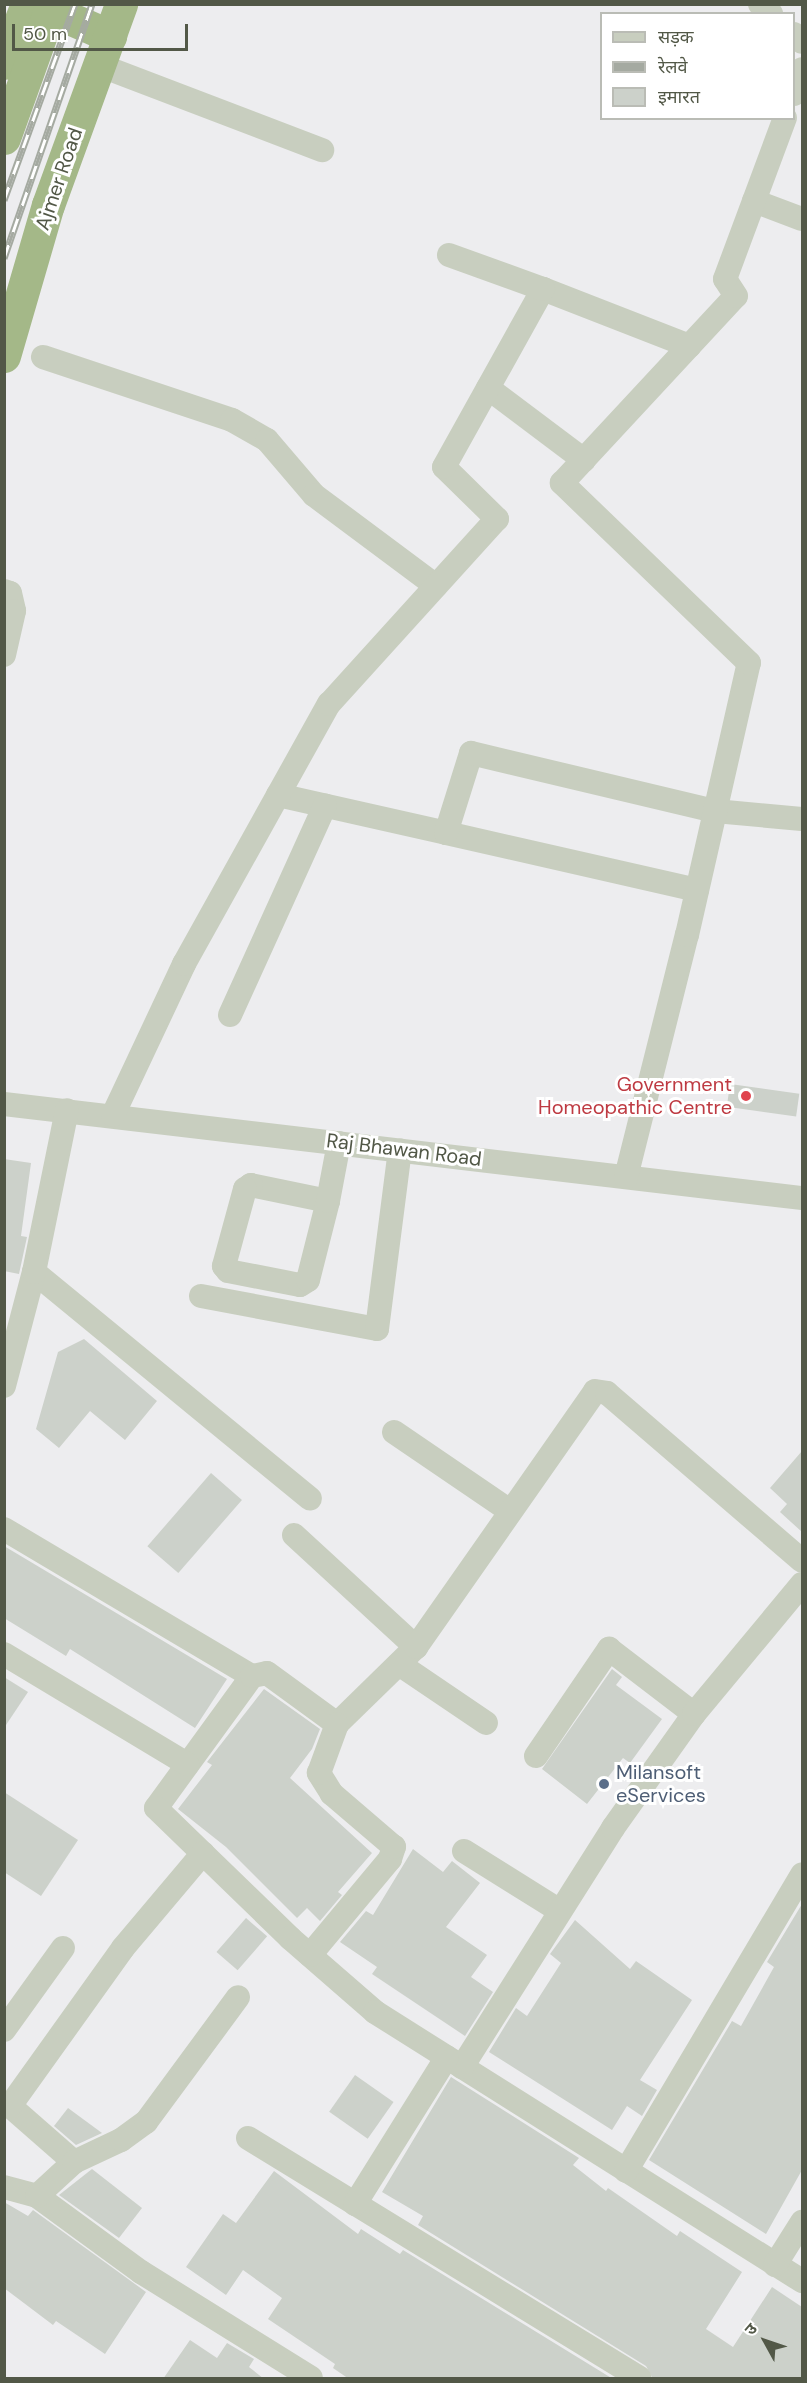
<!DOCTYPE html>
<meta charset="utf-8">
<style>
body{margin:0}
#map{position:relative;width:807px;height:2383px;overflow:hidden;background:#ededef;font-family:"DM Sans","Noto Sans Devanagari",sans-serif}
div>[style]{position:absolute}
.building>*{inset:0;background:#ccd1ca;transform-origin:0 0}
.minor>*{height:24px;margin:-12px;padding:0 12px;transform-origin:12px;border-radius:12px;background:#c8cebf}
.highway>*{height:33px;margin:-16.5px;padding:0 16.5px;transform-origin:16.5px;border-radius:16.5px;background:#a4b888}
.rail>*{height:7px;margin-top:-3.5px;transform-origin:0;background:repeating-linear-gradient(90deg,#fff 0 14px,#a5aaa1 0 28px);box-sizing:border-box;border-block:2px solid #a5aaa1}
.dots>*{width:16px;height:16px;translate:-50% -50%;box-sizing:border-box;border:3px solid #fff;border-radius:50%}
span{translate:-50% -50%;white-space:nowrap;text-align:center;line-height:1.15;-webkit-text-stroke:6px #fff;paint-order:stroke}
.street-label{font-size:20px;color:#525847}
.health-label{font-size:20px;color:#be3a42}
.right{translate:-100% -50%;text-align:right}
.service-label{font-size:20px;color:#4e5e75}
.left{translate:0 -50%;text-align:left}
.frame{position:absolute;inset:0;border:6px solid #525847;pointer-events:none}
.legend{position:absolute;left:600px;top:12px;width:195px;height:108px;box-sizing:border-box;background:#fff;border:2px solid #babcb5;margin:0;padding:8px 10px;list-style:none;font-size:18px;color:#525847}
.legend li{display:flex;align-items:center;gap:12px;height:30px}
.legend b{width:30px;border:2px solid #babcb5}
.north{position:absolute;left:735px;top:2311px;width:60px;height:60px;-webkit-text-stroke:4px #fff;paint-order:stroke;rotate:310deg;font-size:16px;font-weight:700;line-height:24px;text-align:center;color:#525847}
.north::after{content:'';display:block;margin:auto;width:21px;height:27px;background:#525847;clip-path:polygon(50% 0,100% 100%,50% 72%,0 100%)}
.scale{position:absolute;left:12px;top:24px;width:176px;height:27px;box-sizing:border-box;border:3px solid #525847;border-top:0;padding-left:8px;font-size:18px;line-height:21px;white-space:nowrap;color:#525847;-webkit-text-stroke:4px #fff;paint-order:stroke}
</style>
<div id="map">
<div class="building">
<div style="left:730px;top:1084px;width:70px;height:23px;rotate:8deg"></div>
<div style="clip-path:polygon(4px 1159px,31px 1163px,21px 1236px,27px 1237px,19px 1274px,4px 1271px)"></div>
<div style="clip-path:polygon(84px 1339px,157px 1401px,125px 1440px,90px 1411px,59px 1448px,36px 1429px,58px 1352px)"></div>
<div style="clip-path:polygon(802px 1451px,802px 1532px,780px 1512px,787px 1504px,770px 1488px)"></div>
<div style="left:211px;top:1473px;width:41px;height:97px;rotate:41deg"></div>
<div style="clip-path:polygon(4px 1546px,227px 1679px,195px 1728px,70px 1649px,66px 1656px,4px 1618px)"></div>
<div style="clip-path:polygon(612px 1669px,622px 1677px,616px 1685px,662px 1719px,630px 1763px,623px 1758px,587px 1804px,542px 1769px)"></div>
<div style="clip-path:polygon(4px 1677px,28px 1692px,4px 1728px)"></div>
<div style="clip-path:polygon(264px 1689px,320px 1729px,312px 1749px,290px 1778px,372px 1853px,338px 1892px,342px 1895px,320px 1921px,307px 1908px,297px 1918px,226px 1847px,178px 1809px,212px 1765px,207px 1762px)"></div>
<div style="clip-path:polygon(4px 1792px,78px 1840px,41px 1896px,4px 1872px)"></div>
<div style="clip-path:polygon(413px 1849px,443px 1872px,452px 1861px,480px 1883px,446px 1927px,487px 1955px,471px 1977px,493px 1992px,465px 2036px,372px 1974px,377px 1967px,340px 1942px,366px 1911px,373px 1915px)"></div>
<div style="clip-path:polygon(802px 1904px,802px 2170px,766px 2234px,649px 2160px,732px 2021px,741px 2026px,774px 1967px,767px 1962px)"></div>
<div style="left:246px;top:1918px;width:28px;height:45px;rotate:41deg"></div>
<div style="clip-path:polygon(575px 1920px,630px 1969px,636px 1961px,692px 2000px,640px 2080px,657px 2090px,642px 2116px,627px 2106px,612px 2130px,489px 2052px,516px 2008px,527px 2016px,561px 1963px,550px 1954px)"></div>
<div style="left:355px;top:2075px;width:47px;height:45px;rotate:35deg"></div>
<div style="clip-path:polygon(451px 2077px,579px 2158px,573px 2165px,606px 2191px,608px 2188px,677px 2236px,680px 2231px,742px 2272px,706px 2329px,733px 2347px,772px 2287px,802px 2307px,802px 2379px,653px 2379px,646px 2366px,418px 2225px,423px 2216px,382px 2192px)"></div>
<div style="clip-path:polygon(68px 2108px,102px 2133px,76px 2145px,54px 2126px)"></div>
<div style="clip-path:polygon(92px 2169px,142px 2208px,119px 2238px,59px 2195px)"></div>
<div style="clip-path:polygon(274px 2171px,358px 2234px,361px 2229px,400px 2254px,403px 2250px,613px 2379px,349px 2379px,333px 2368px,335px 2364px,268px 2319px,282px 2298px,243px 2270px,226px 2295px,186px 2267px,223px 2214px,236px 2223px)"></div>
<div style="clip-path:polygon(4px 2202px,28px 2216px,33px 2210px,146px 2292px,105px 2354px,56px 2321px,53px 2325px,4px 2288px)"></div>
<div style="clip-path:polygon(190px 2340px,217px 2358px,227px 2343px,254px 2359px,249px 2367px,264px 2379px,163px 2379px)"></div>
</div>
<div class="minor">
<div style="left:760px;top:4px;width:15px;rotate:42deg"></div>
<div style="left:794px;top:34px;width:11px;rotate:45deg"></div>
<div style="left:99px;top:65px;width:239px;rotate:20.9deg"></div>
<div style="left:794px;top:94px;width:26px;rotate:-72deg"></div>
<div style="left:754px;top:201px;width:51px;rotate:20.6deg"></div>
<div style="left:543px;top:289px;width:157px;rotate:21.3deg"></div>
<div style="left:43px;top:357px;width:199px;rotate:18.4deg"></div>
<div style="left:232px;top:420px;width:40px;rotate:29.7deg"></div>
<div style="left:267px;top:440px;width:72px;rotate:49.5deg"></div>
<div style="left:314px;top:495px;width:152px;rotate:36.7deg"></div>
<div style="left:488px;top:388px;width:120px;rotate:36.9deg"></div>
<div style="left:4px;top:591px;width:6px;rotate:18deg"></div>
<div style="left:10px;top:593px;width:18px;rotate:77deg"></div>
<div style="left:14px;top:611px;width:45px;rotate:102.8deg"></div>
<div style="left:278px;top:795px;width:172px;rotate:12.7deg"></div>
<div style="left:697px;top:890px;width:257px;rotate:-167.2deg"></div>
<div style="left:446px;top:833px;width:84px;rotate:-72.6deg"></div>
<div style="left:471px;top:753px;width:251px;rotate:13.4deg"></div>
<div style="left:715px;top:811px;width:87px;rotate:5.3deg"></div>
<div style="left:230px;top:1015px;width:230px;rotate:-65.6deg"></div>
<div style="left:4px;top:1104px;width:804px;rotate:6.72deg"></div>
<div style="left:113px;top:1115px;width:167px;rotate:-64.8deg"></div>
<div style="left:184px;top:964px;width:298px;rotate:-60.9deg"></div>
<div style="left:329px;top:704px;width:250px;rotate:-47.8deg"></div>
<div style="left:497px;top:519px;width:74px;rotate:-135.5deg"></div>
<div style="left:444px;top:467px;width:204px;rotate:-60.9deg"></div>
<div style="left:543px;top:289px;width:100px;rotate:-160.1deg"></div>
<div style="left:626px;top:1177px;width:250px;rotate:-75.9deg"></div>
<div style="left:687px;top:935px;width:279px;rotate:-77.2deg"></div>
<div style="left:749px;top:663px;width:260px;rotate:-136.1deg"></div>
<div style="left:562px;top:483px;width:255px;rotate:-47.1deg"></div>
<div style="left:736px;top:296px;width:20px;rotate:-123deg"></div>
<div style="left:725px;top:279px;width:172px;rotate:-69.6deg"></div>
<div style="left:328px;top:1201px;width:79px;rotate:-168.3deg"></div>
<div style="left:251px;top:1185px;width:7px;rotate:146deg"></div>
<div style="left:245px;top:1189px;width:80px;rotate:105.3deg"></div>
<div style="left:224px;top:1266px;width:6px;rotate:51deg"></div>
<div style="left:228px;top:1271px;width:73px;rotate:11deg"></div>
<div style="left:300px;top:1285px;width:9px;rotate:-32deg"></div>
<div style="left:308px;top:1280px;width:81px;rotate:-75.8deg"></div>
<div style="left:328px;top:1201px;width:59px;rotate:-79.3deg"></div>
<div style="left:34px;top:1272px;width:357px;rotate:39.4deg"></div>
<div style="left:201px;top:1296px;width:179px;rotate:10.6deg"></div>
<div style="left:377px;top:1329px;width:180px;rotate:-82.7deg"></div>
<div style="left:4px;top:1386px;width:118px;rotate:-75.3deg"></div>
<div style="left:34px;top:1272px;width:165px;rotate:-78.5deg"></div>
<div style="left:394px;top:1432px;width:140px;rotate:34.3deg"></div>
<div style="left:4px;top:1529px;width:288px;rotate:30.7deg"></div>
<div style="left:252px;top:1676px;width:163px;rotate:126deg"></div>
<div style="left:156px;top:1808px;width:187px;rotate:44.1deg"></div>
<div style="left:290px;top:1938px;width:113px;rotate:41deg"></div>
<div style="left:375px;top:2012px;width:505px;rotate:32.21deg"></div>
<div style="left:294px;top:1535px;width:166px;rotate:42.6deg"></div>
<div style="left:4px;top:1654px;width:214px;rotate:31deg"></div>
<div style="left:399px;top:1664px;width:105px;rotate:34.1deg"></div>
<div style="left:252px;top:1676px;width:15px;rotate:-11deg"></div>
<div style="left:267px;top:1673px;width:87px;rotate:36.1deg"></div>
<div style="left:337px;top:1724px;width:110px;rotate:-44.3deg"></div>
<div style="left:416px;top:1647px;width:312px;rotate:-55deg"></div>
<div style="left:595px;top:1391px;width:12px;rotate:9deg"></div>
<div style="left:607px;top:1393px;width:257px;rotate:40.7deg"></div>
<div style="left:536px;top:1756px;width:130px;rotate:-55.7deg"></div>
<div style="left:609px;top:1649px;width:107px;rotate:37.4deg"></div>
<div style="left:464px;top:1851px;width:113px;rotate:32deg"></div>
<div style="left:310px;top:1955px;width:125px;rotate:-50.2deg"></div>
<div style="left:390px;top:1859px;width:13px;rotate:-72deg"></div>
<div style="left:394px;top:1847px;width:82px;rotate:-139.5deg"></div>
<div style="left:332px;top:1794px;width:25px;rotate:-122deg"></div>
<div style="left:319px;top:1773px;width:52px;rotate:-69.8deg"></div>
<div style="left:4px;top:2030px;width:101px;rotate:-54.3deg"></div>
<div style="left:462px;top:2067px;width:283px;rotate:-57.7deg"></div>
<div style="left:613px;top:1828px;width:140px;rotate:-54.6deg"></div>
<div style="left:694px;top:1714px;width:169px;rotate:-50.3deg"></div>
<div style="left:248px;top:2138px;width:459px;rotate:31.5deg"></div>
<div style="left:74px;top:2162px;width:85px;rotate:-138.8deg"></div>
<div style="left:10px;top:2106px;width:194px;rotate:-54.4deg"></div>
<div style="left:123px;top:1948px;width:124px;rotate:-49.9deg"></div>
<div style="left:626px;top:2171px;width:345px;rotate:-59.3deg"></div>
<div style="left:4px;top:2187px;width:34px;rotate:15deg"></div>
<div style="left:37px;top:2196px;width:129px;rotate:36.2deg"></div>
<div style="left:141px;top:2272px;width:200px;rotate:31.9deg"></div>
<div style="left:37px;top:2196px;width:50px;rotate:-42.6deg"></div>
<div style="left:74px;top:2162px;width:52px;rotate:-25.1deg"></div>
<div style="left:121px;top:2140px;width:31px;rotate:-36deg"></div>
<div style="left:146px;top:2122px;width:155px;rotate:-53.6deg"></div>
<div style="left:355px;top:2204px;width:173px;rotate:-58deg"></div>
<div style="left:775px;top:2265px;width:51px;rotate:-57.9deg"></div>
</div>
<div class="highway">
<div style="left:37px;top:4px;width:80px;rotate:23.7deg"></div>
<div style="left:4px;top:63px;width:63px;rotate:-68.7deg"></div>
<div style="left:4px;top:138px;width:142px;rotate:-70.3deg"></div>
<div style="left:4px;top:356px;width:157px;rotate:-73.8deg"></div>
<div style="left:48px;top:205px;width:214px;rotate:-70deg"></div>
</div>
<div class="rail">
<div style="left:4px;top:200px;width:208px;rotate:-70.1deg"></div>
<div style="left:4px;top:258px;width:269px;rotate:-70.9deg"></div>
</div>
<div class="dots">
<div style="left:746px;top:1096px;background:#e0444e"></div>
<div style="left:604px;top:1784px;background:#5c6f8a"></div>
</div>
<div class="street-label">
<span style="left:59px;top:179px;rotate:-71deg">Ajmer Road</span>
<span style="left:404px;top:1150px;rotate:7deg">Raj Bhawan Road</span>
</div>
<div class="health-label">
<span class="right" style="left:732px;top:1096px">Government<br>Homeopathic Centre</span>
</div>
<div class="service-label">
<span class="left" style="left:616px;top:1784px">Milansoft<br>eServices</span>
</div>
<div class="frame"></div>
<ul class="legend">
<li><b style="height:8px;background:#c8cebf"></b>सड़क</li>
<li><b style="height:8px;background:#a5aaa1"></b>रेलवे</li>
<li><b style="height:16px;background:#ccd1ca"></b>इमारत</li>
</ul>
<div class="north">उ</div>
<div class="scale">50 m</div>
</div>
